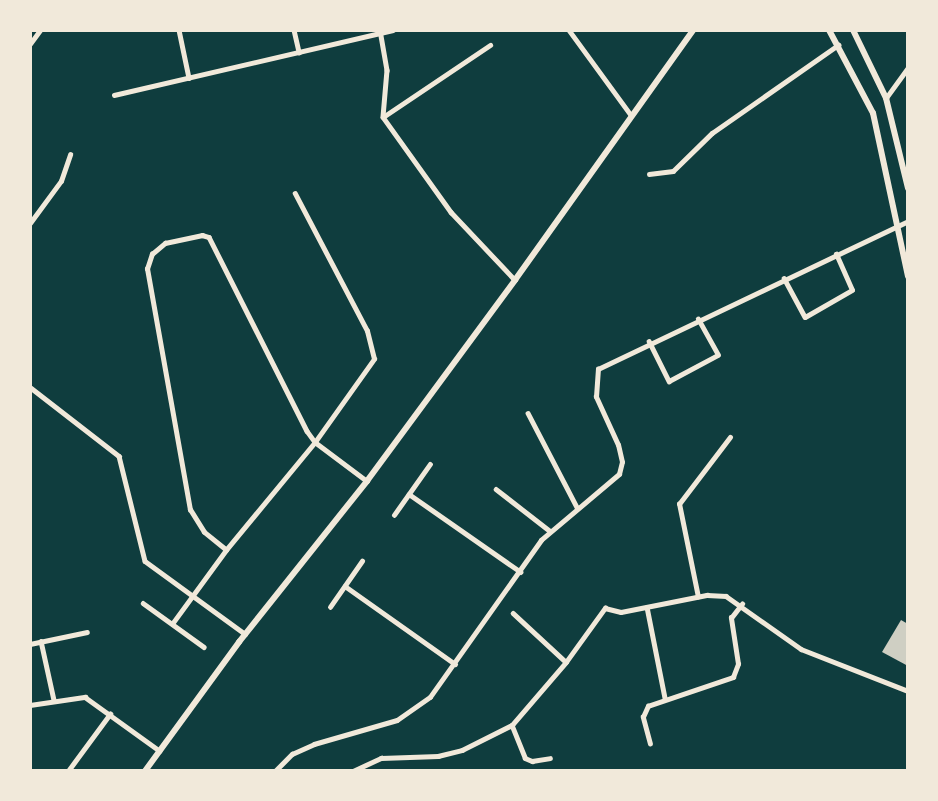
<!DOCTYPE html>
<style>
body{margin:0}
#map{position:relative;width:938px;height:801px;overflow:hidden;background:#0f3d3e;font-family:Montserrat,sans-serif}
div>[style]{position:absolute}
.building>*{inset:0;background:#cfcfc3}
.minor>*{height:4.5px;margin:-2.25px;padding:0 2.25px;transform-origin:2.25px;border-radius:2.25px;background:#f1e9da}
.secondary>*{height:6px;margin:-3px;padding:0 3px;transform-origin:3px;border-radius:3px;background:#f1e9da}
span{translate:-50% -50%;white-space:nowrap;text-align:center;line-height:1.15;-webkit-text-stroke:6px #f1e9da;paint-order:stroke}
.frame{position:absolute;inset:0;border:32px solid #f1e9da;pointer-events:none}
</style>
<div id="map">
<div class="building">
<div style="clip-path:polygon(901px 620px,908px 624px,908px 666px,882px 652px)"></div>
</div>
<div class="minor">
<div style="left:179px;top:30px;width:49px;rotate:78.2deg"></div>
<div style="left:294px;top:30px;width:23px;rotate:77deg"></div>
<div style="left:380px;top:30px;width:41px;rotate:80.1deg"></div>
<div style="left:387px;top:70px;width:47px;rotate:94.9deg"></div>
<div style="left:383px;top:117px;width:117px;rotate:54.4deg"></div>
<div style="left:451px;top:212px;width:93px;rotate:46.7deg"></div>
<div style="left:569px;top:30px;width:105px;rotate:53.9deg"></div>
<div style="left:30px;top:44px;width:17px;rotate:-54deg"></div>
<div style="left:114px;top:95px;width:286px;rotate:-13.1deg"></div>
<div style="left:886px;top:98px;width:37px;rotate:-54deg"></div>
<div style="left:383px;top:117px;width:129px;rotate:-33.9deg"></div>
<div style="left:649px;top:174px;width:24px;rotate:-7deg"></div>
<div style="left:673px;top:171px;width:54px;rotate:-44.3deg"></div>
<div style="left:712px;top:133px;width:154px;rotate:-34.9deg"></div>
<div style="left:30px;top:223px;width:52px;rotate:-53.6deg"></div>
<div style="left:61px;top:181px;width:28px;rotate:-71deg"></div>
<div style="left:784px;top:278px;width:44px;rotate:61.7deg"></div>
<div style="left:805px;top:317px;width:54px;rotate:-29.9deg"></div>
<div style="left:852px;top:290px;width:39px;rotate:-114deg"></div>
<div style="left:649px;top:341px;width:45px;rotate:63.4deg"></div>
<div style="left:669px;top:381px;width:55px;rotate:-28deg"></div>
<div style="left:718px;top:355px;width:41px;rotate:-119.1deg"></div>
<div style="left:30px;top:387px;width:113px;rotate:37.8deg"></div>
<div style="left:119px;top:456px;width:108px;rotate:76.1deg"></div>
<div style="left:145px;top:561px;width:124px;rotate:36.1deg"></div>
<div style="left:528px;top:413px;width:106px;rotate:62.5deg"></div>
<div style="left:496px;top:489px;width:68px;rotate:37.9deg"></div>
<div style="left:409px;top:494px;width:136px;rotate:34.9deg"></div>
<div style="left:394px;top:515px;width:62px;rotate:-54.8deg"></div>
<div style="left:226px;top:550px;width:28px;rotate:-141deg"></div>
<div style="left:204px;top:532px;width:26px;rotate:-122deg"></div>
<div style="left:190px;top:510px;width:245px;rotate:-100.1deg"></div>
<div style="left:147px;top:269px;width:16px;rotate:-72deg"></div>
<div style="left:152px;top:254px;width:17px;rotate:-40deg"></div>
<div style="left:165px;top:243px;width:38px;rotate:-12deg"></div>
<div style="left:202px;top:235px;width:7px;rotate:16deg"></div>
<div style="left:209px;top:237px;width:217px;rotate:63.2deg"></div>
<div style="left:307px;top:431px;width:14px;rotate:54deg"></div>
<div style="left:315px;top:442px;width:65px;rotate:36.9deg"></div>
<div style="left:345px;top:586px;width:135px;rotate:35.3deg"></div>
<div style="left:698px;top:597px;width:95px;rotate:-101.5deg"></div>
<div style="left:679px;top:504px;width:84px;rotate:-52.7deg"></div>
<div style="left:143px;top:603px;width:75px;rotate:35.8deg"></div>
<div style="left:330px;top:607px;width:56px;rotate:-55.2deg"></div>
<div style="left:647px;top:607px;width:93px;rotate:78.8deg"></div>
<div style="left:513px;top:613px;width:72px;rotate:42.8deg"></div>
<div style="left:172px;top:624px;width:92px;rotate:-53.9deg"></div>
<div style="left:226px;top:550px;width:140px;rotate:-50.5deg"></div>
<div style="left:315px;top:442px;width:102px;rotate:-54.6deg"></div>
<div style="left:374px;top:359px;width:29px;rotate:-104deg"></div>
<div style="left:367px;top:331px;width:155px;rotate:-117.7deg"></div>
<div style="left:41px;top:641px;width:60px;rotate:77.6deg"></div>
<div style="left:30px;top:644px;width:58px;rotate:-11.9deg"></div>
<div style="left:30px;top:705px;width:56px;rotate:-8.3deg"></div>
<div style="left:85px;top:697px;width:92px;rotate:35.8deg"></div>
<div style="left:512px;top:725px;width:35px;rotate:68deg"></div>
<div style="left:525px;top:758px;width:8px;rotate:23deg"></div>
<div style="left:532px;top:761px;width:18px;rotate:-9deg"></div>
<div style="left:650px;top:744px;width:28px;rotate:-105deg"></div>
<div style="left:643px;top:717px;width:12px;rotate:-66deg"></div>
<div style="left:648px;top:706px;width:90px;rotate:-18.8deg"></div>
<div style="left:733px;top:677px;width:14px;rotate:-69deg"></div>
<div style="left:738px;top:664px;width:47px;rotate:-98.7deg"></div>
<div style="left:731px;top:618px;width:18px;rotate:-52deg"></div>
<div style="left:68px;top:771px;width:71px;rotate:-53.6deg"></div>
<div style="left:275px;top:771px;width:24px;rotate:-45deg"></div>
<div style="left:292px;top:754px;width:24px;rotate:-24deg"></div>
<div style="left:314px;top:744px;width:86px;rotate:-16.1deg"></div>
<div style="left:397px;top:720px;width:40px;rotate:-34.9deg"></div>
<div style="left:430px;top:697px;width:192px;rotate:-54.7deg"></div>
<div style="left:541px;top:540px;width:102px;rotate:-40.2deg"></div>
<div style="left:619px;top:474px;width:12px;rotate:-76deg"></div>
<div style="left:622px;top:462px;width:17px;rotate:-103deg"></div>
<div style="left:618px;top:445px;width:53px;rotate:-114.6deg"></div>
<div style="left:596px;top:397px;width:28px;rotate:-86deg"></div>
<div style="left:598px;top:369px;width:344px;rotate:-25.5deg"></div>
<div style="left:353px;top:771px;width:31px;rotate:-25deg"></div>
<div style="left:381px;top:758px;width:57px;rotate:-2deg"></div>
<div style="left:438px;top:756px;width:25px;rotate:-14deg"></div>
<div style="left:462px;top:750px;width:56px;rotate:-26.6deg"></div>
<div style="left:512px;top:725px;width:83px;rotate:-49.4deg"></div>
<div style="left:566px;top:662px;width:67px;rotate:-54.2deg"></div>
<div style="left:605px;top:608px;width:16px;rotate:14deg"></div>
<div style="left:621px;top:612px;width:88px;rotate:-11.2deg"></div>
<div style="left:707px;top:595px;width:19px;rotate:3deg"></div>
<div style="left:726px;top:596px;width:92px;rotate:35.2deg"></div>
<div style="left:801px;top:649px;width:115px;rotate:21.4deg"></div>
</div>
<div class="secondary">
<div style="left:829px;top:30px;width:94px;rotate:62.1deg"></div>
<div style="left:873px;top:113px;width:167px;rotate:77.9deg"></div>
<div style="left:853px;top:30px;width:76px;rotate:64.1deg"></div>
<div style="left:886px;top:98px;width:93px;rotate:76.3deg"></div>
<div style="left:145px;top:771px;width:160px;rotate:-53.9deg"></div>
<div style="left:239px;top:642px;width:206px;rotate:-51.5deg"></div>
<div style="left:367px;top:481px;width:250px;rotate:-53.6deg"></div>
<div style="left:515px;top:280px;width:307px;rotate:-54.5deg"></div>
</div>
<div class="frame"></div>
</div>
